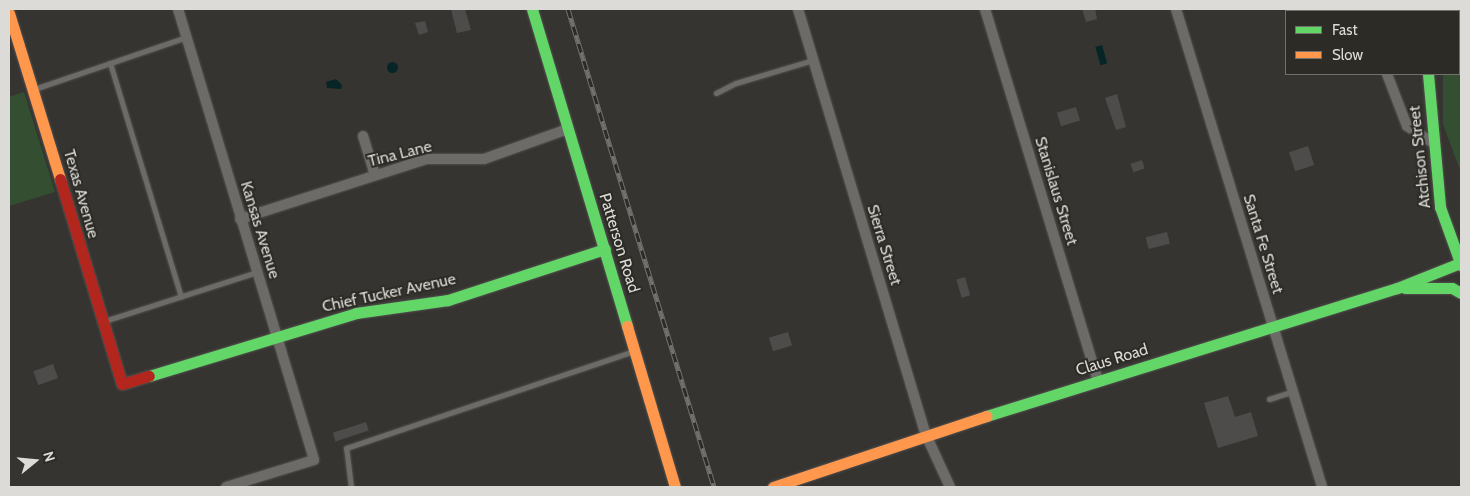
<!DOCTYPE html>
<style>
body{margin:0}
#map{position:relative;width:1470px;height:496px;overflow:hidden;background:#363431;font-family:Cabin,sans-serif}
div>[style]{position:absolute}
.green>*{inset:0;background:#344e31}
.water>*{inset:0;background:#072527;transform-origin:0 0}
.round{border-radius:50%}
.building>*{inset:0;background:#4e4c4a;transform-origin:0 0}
.roads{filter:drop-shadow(0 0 1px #53514f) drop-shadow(0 0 1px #53514f)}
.lane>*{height:5px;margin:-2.5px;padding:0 2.5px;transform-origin:2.5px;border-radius:2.5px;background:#6d6b68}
.street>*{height:10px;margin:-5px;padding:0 5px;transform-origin:5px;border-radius:5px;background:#6d6b68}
.fast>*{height:11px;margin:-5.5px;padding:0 5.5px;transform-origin:5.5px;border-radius:5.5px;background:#63d668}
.slow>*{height:11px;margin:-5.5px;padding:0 5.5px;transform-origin:5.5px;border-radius:5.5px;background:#ff974d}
.jam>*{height:11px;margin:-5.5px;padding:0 5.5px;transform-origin:5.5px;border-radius:5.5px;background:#b3261e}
.rail>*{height:5px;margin-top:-2.5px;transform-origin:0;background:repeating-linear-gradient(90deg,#2d2b25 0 9px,#72716f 0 18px);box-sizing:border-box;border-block:1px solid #72716f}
span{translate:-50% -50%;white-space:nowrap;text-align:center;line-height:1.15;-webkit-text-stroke:4px #2d2b25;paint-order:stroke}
.street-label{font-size:16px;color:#dddbd7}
.frame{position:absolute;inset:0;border:10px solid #dddbd7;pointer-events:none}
.legend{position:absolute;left:1285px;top:10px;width:175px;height:65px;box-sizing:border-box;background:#2d2b25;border:1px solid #73716c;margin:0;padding:6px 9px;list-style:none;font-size:15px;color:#dddbd7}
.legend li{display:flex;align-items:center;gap:10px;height:25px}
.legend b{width:25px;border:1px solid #73716c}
.north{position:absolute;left:10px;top:436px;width:50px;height:50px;-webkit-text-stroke:4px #2d2b25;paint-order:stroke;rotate:73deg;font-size:14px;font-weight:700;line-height:20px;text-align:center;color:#dddbd7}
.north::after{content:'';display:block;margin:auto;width:18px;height:22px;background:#dddbd7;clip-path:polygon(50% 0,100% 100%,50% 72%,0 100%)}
</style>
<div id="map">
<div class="green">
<div style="clip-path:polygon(1442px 9px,1461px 9px,1461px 173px,1443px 124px,1443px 74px,1459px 74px,1459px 11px)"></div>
<div style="clip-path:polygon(24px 92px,55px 192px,9px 206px,9px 97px)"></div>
</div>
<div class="water">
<div style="left:1102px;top:45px;width:19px;height:7px;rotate:74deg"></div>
<div class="round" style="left:386.5px;top:61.5px;width:11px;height:11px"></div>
<div style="clip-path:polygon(336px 79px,342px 85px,341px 89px,327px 88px,326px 82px)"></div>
</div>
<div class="building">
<div style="clip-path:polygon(451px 9px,465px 9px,471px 30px,457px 33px)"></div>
<div style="clip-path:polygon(1082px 9px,1095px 9px,1097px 19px,1086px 22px)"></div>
<div style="clip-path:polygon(425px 21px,428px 32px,419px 35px,415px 23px)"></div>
<div style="clip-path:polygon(1117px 94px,1126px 127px,1116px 130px,1105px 98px)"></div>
<div style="left:1076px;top:107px;width:14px;height:20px;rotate:73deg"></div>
<div style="left:1308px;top:146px;width:20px;height:20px;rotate:72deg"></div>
<div style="left:1142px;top:160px;width:9px;height:12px;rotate:72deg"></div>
<div style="left:1167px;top:232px;width:12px;height:22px;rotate:76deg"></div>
<div style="left:965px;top:277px;width:19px;height:9px;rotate:74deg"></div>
<div style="left:788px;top:332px;width:14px;height:20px;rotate:73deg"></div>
<div style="left:53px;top:364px;width:15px;height:21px;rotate:70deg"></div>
<div style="clip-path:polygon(1228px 396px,1235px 417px,1251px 412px,1258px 436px,1218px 448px,1204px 403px)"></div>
<div style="left:366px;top:422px;width:9px;height:35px;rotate:72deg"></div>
</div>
<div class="roads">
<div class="lane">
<div style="left:110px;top:63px;width:244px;rotate:73.1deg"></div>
<div style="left:34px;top:89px;width:162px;rotate:-18.8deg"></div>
<div style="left:716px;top:93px;width:22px;rotate:-27deg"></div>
<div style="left:736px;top:83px;width:80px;rotate:-16.6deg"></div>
<div style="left:104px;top:321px;width:161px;rotate:-17.8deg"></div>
<div style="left:1269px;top:399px;width:25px;rotate:-18deg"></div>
<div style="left:351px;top:487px;width:39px;rotate:-97deg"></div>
<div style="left:346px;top:448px;width:304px;rotate:-18.6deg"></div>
</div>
<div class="street">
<div style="left:178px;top:9px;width:471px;rotate:73.2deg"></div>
<div style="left:314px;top:460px;width:92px;rotate:162.9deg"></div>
<div style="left:798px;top:9px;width:445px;rotate:73.3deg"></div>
<div style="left:926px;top:435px;width:57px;rotate:65.2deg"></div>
<div style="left:985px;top:9px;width:390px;rotate:73.1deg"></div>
<div style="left:1176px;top:9px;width:500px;rotate:73deg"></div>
<div style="left:1367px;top:9px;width:2px;rotate:63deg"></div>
<div style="left:1387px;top:74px;width:56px;rotate:69deg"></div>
<div style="left:1407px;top:126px;width:30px;rotate:33deg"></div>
<div style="left:363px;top:136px;width:41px;rotate:72.9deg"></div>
<div style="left:240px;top:219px;width:196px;rotate:-17.8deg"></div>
<div style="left:427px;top:159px;width:57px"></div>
<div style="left:484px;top:159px;width:89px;rotate:-19.7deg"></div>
</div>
<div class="fast">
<div style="left:532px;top:9px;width:331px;rotate:73.3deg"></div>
<div style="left:1424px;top:9px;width:2px;rotate:63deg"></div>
<div style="left:1428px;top:74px;width:134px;rotate:84.8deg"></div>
<div style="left:1440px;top:207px;width:62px;rotate:70.1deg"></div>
<div style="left:1405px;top:288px;width:47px"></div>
<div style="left:1452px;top:288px;width:10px;rotate:29deg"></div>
<div style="left:149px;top:376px;width:216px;rotate:-16.9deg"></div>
<div style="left:356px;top:313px;width:93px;rotate:-8deg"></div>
<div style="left:448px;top:300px;width:165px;rotate:-18deg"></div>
<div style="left:986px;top:416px;width:430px;rotate:-17.3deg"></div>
<div style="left:1397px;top:288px;width:68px;rotate:-21.6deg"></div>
</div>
<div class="slow">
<div style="left:9px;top:13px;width:174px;rotate:72.9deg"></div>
<div style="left:627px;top:326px;width:168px;rotate:73.4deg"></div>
<div style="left:773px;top:487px;width:225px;rotate:-18.4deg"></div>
</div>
<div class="jam">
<div style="left:60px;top:179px;width:214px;rotate:73.2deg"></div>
<div style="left:122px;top:384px;width:28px;rotate:-17deg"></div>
</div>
</div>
<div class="rail">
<div style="left:568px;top:9px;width:500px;rotate:73deg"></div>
</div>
<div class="street-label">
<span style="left:400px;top:154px;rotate:-14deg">Tina Lane</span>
<span style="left:1420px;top:157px;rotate:-96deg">Atchison Street</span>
<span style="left:1056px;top:191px;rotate:73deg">Stanislaus Street</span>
<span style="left:81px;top:194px;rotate:74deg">Texas Avenue</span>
<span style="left:260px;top:230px;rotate:73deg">Kansas Avenue</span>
<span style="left:619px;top:243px;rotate:73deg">Patterson Road</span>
<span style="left:1263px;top:244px;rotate:73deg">Santa Fe Street</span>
<span style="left:884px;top:245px;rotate:73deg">Sierra Street</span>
<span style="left:389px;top:293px;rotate:-12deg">Chief Tucker Avenue</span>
<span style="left:1112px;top:360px;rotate:-17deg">Claus Road</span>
</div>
<div class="frame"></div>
<ul class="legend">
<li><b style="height:6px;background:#63d668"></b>Fast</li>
<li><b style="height:6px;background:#ff974d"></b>Slow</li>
</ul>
<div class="north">N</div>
</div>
